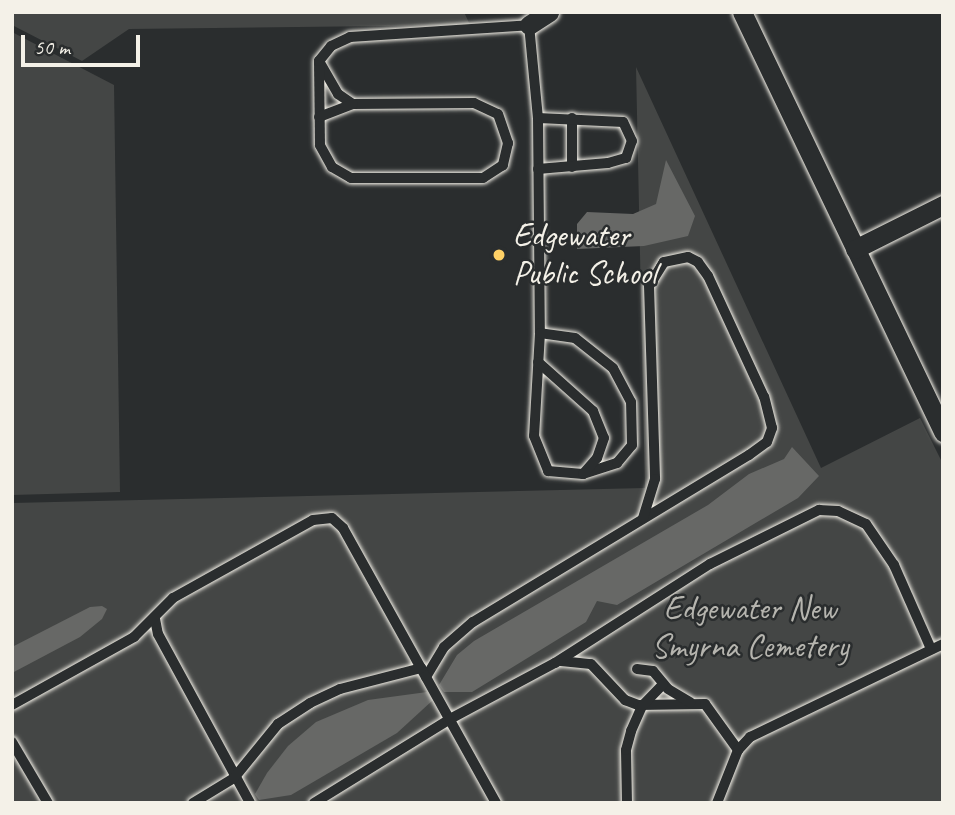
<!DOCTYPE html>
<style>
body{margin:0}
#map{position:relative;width:955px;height:815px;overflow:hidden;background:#2a2d2e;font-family:Caveat,sans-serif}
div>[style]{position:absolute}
.green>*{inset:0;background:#444645}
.water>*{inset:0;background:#676866}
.roads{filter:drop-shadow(0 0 2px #f4f1e8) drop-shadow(0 0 2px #f4f1e8)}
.service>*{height:10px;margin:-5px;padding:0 5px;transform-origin:5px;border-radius:5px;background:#2a2d2e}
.minor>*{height:19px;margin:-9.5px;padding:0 9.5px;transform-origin:9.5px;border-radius:9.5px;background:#2a2d2e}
.dots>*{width:19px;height:19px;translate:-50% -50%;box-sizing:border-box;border:4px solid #2a2d2e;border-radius:50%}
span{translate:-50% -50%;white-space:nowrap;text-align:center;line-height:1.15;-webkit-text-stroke:5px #2a2d2e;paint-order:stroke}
.poi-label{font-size:33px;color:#f4f1e8}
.left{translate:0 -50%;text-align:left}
.park-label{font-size:33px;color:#b6b5af}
.frame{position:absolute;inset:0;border:14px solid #f4f1e8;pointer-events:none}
.scale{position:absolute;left:21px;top:35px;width:119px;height:32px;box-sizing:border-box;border:4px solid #f4f1e8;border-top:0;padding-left:9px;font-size:21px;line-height:24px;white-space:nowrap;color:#f4f1e8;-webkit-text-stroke:5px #2a2d2e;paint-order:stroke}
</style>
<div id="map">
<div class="green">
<div style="clip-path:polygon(12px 12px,464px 12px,470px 25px,129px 29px,82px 61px,12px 25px)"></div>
<div style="clip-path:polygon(12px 32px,114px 85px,120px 492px,12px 495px)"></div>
<div style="clip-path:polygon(636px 67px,821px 468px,920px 418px,943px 464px,943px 803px,12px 803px,12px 503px,645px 488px)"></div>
</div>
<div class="water">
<div style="clip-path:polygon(666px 160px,695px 216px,688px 236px,644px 246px,577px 249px,577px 224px,587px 212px,633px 214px,656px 204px)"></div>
<div style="clip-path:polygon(792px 447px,819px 476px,798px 498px,617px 605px,597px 601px,586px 622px,472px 692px,444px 692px,439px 685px,457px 655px,474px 641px,708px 505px,749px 474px,784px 459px)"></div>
<div style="clip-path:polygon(102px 606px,107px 609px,102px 619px,80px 637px,12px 673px,12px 647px,90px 607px)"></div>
<div style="clip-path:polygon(427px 692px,433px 700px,397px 733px,291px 795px,259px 800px,255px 794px,267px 773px,288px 746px,316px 722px,368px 700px)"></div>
</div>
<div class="roads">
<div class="service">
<div style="left:319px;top:61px;width:38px;rotate:60deg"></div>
<div style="left:338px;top:94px;width:18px;rotate:34deg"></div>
<div style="left:353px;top:104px;width:121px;rotate:-0.5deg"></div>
<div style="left:474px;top:103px;width:26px;rotate:25deg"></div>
<div style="left:498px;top:114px;width:31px;rotate:71deg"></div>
<div style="left:508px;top:143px;width:23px;rotate:103deg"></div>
<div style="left:503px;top:165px;width:24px;rotate:147deg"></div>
<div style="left:483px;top:178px;width:132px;rotate:180deg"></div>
<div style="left:351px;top:178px;width:22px;rotate:-150deg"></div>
<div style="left:332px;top:167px;width:25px;rotate:-119deg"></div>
<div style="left:320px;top:145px;width:84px;rotate:-90.7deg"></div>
<div style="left:319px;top:61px;width:19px;rotate:-51deg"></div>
<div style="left:331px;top:46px;width:21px;rotate:-25deg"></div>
<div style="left:350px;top:37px;width:179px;rotate:-3.8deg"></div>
<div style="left:529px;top:25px;width:93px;rotate:84.5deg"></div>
<div style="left:538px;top:118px;width:215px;rotate:89.5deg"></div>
<div style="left:540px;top:333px;width:103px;rotate:93.3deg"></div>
<div style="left:534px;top:436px;width:38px;rotate:68deg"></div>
<div style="left:548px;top:471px;width:35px;rotate:5deg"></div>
<div style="left:583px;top:474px;width:36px;rotate:-18deg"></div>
<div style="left:617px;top:463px;width:23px;rotate:-50deg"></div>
<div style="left:632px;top:445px;width:43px;rotate:-91.3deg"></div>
<div style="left:631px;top:402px;width:38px;rotate:-118deg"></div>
<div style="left:613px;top:368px;width:48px;rotate:-141.7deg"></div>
<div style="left:575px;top:338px;width:35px;rotate:-172deg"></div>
<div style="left:319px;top:117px;width:36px;rotate:-21deg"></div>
<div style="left:572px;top:118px;width:49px;rotate:90deg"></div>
<div style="left:538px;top:169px;width:70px;rotate:-4.9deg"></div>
<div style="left:608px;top:163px;width:19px;rotate:-16deg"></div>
<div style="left:626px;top:158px;width:18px;rotate:-71deg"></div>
<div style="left:632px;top:141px;width:21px;rotate:-115deg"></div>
<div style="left:623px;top:122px;width:85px;rotate:-177.3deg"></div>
<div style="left:538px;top:362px;width:74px;rotate:41.7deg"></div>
<div style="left:593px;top:411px;width:29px;rotate:68deg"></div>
<div style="left:604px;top:438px;width:21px;rotate:109deg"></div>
<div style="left:597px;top:458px;width:21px;rotate:131deg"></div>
<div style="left:155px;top:619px;width:15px;rotate:79deg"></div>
<div style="left:158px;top:634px;width:192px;rotate:61.4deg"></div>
<div style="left:561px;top:661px;width:30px;rotate:6deg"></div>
<div style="left:591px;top:664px;width:50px;rotate:46.6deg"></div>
<div style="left:625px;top:700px;width:14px;rotate:21deg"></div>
<div style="left:638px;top:705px;width:67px;rotate:-0.9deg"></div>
<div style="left:705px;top:704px;width:57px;rotate:54.3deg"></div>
<div style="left:637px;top:669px;width:16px;rotate:7deg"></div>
<div style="left:653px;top:671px;width:23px;rotate:50deg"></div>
<div style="left:668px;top:689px;width:26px;rotate:31deg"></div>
<div style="left:426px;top:677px;width:35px;rotate:-59deg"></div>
<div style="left:444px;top:647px;width:38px;rotate:-41deg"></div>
<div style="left:473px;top:622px;width:323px;rotate:-31.2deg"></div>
<div style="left:749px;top:455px;width:22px;rotate:-36deg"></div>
<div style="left:767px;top:442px;width:15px;rotate:-70deg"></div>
<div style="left:772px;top:428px;width:32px;rotate:-104deg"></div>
<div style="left:764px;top:397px;width:133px;rotate:-114.8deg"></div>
<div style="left:708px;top:276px;width:17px;rotate:-126deg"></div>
<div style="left:698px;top:262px;width:11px;rotate:-153deg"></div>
<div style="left:688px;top:257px;width:25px;rotate:168deg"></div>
<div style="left:664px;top:262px;width:28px;rotate:122deg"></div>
<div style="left:649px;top:286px;width:193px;rotate:88.2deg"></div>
<div style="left:655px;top:479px;width:41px;rotate:107.1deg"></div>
<div style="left:12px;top:705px;width:140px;rotate:-29.1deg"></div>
<div style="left:134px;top:637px;width:55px;rotate:-45deg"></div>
<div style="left:173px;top:598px;width:160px;rotate:-29.1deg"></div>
<div style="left:313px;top:520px;width:19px;rotate:-6deg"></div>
<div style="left:332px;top:518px;width:15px;rotate:42deg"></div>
<div style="left:343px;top:528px;width:315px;rotate:60.9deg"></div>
<div style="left:12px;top:742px;width:71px;rotate:59.5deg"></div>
<div style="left:193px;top:803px;width:48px;rotate:-31.4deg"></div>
<div style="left:234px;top:778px;width:70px;rotate:-50.8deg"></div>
<div style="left:278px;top:724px;width:38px;rotate:-33deg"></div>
<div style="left:310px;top:703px;width:33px;rotate:-25deg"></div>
<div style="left:340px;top:689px;width:84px;rotate:-14.5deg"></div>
<div style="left:314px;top:803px;width:160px;rotate:-31.7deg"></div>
<div style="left:450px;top:719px;width:119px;rotate:-28.1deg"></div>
<div style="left:555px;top:663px;width:184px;rotate:-32.6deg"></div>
<div style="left:710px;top:564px;width:122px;rotate:-26.4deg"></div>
<div style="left:819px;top:510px;width:19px;rotate:3deg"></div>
<div style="left:838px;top:511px;width:31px;rotate:25deg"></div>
<div style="left:866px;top:524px;width:50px;rotate:55.7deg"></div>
<div style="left:894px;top:565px;width:92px;rotate:66.2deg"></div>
<div style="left:627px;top:803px;width:53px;rotate:-91.1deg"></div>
<div style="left:626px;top:750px;width:20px;rotate:-75deg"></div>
<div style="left:631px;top:731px;width:27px;rotate:-66deg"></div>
<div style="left:642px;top:706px;width:30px;rotate:-46deg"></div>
<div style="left:717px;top:803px;width:57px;rotate:-68.4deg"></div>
<div style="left:738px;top:750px;width:18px;rotate:-47deg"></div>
<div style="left:750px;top:737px;width:214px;rotate:-25.7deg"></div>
</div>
<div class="minor">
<div style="left:742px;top:12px;width:466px;rotate:64.4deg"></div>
<div style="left:529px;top:25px;width:24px;rotate:-33deg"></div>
<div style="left:855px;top:249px;width:98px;rotate:-26.6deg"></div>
</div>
</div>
<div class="dots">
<div style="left:499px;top:255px;background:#ffd166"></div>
</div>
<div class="poi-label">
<span class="left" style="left:513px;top:255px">Edgewater<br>Public School</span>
</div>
<div class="park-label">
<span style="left:750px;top:628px">Edgewater New<br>Smyrna Cemetery</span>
</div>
<div class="frame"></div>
<div class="scale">50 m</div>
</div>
